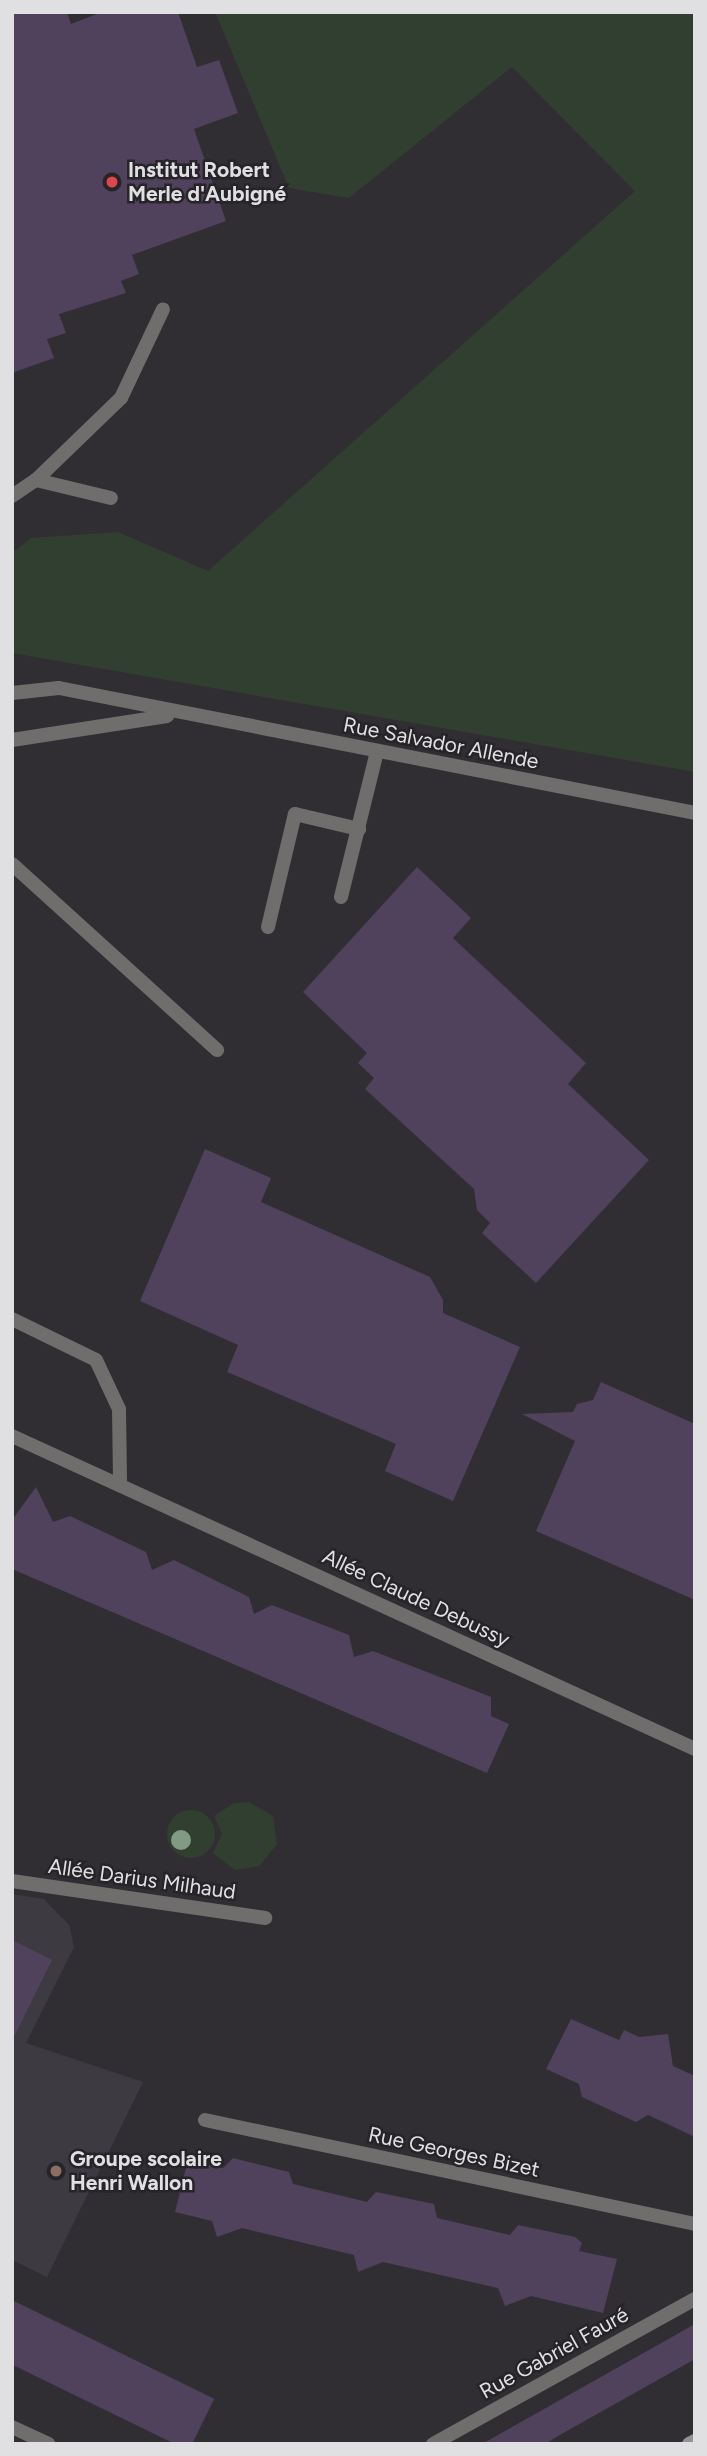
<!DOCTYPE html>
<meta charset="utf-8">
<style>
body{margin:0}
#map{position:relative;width:707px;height:2456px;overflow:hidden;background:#302e32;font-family:Figtree,sans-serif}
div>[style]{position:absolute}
.built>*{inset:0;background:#3e3a42}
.green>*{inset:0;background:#313f30}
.round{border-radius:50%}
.building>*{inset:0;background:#50415c;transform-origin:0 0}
.service>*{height:14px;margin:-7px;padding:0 7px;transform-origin:7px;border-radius:7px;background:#6f6e6d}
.minor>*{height:14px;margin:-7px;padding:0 7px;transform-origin:7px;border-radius:7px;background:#6f6e6d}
.tertiary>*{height:14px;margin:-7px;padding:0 7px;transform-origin:7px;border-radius:7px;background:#6f6e6d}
.secondary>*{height:14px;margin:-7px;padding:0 7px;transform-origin:7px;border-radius:7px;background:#93928f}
.trees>*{width:20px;height:20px;margin:-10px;border-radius:50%;background:#829a82}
.dots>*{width:19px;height:19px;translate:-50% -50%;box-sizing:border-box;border:4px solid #262428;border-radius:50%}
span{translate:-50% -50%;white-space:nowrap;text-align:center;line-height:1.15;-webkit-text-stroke:5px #262428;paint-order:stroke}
.poi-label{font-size:21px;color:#e0dfe1;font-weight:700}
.left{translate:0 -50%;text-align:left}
.street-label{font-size:21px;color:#e0dfe1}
.frame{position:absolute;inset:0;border:14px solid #e0dfe1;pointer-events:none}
</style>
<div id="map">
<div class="built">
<div style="clip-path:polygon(12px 1894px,44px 1899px,69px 1925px,74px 1947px,26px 2043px,143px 2082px,47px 2277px,12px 2260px)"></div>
</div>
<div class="green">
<div style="clip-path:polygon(215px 12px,695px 12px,695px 772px,12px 653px,12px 553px,31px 538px,118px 532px,208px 571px,635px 191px,512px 67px,349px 198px,289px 188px)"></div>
<div style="clip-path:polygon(249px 1802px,273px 1816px,277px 1844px,259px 1866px,235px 1870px,213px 1853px,222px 1834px,214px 1816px,234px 1803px)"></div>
<div class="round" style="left:167px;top:1810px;width:48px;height:48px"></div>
</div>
<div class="building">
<div style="clip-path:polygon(12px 12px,67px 12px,71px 24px,102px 12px,178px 12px,197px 67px,219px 60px,238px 113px,194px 129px,226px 221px,132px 255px,139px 274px,121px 281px,126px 293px,59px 314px,66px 333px,47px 339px,54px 358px,12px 373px)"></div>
<div style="clip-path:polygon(417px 867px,471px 918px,453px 938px,586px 1063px,568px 1084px,649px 1160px,536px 1283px,482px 1233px,490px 1223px,477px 1210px,474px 1189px,365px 1089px,374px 1078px,358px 1063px,367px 1053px,303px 992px)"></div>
<div style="clip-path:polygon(205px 1149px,271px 1178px,261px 1202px,430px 1277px,443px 1300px,443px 1313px,520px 1347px,453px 1501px,385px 1471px,396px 1444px,227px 1372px,238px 1345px,140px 1301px)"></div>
<div style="clip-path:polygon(601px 1382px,695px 1424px,695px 1600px,536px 1531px,575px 1441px,522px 1414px,573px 1412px,577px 1404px,593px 1400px)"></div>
<div style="clip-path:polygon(36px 1487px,53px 1522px,70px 1516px,146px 1552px,152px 1570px,174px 1560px,249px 1597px,254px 1614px,272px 1605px,349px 1635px,354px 1657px,373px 1651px,491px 1697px,491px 1716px,509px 1724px,487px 1773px,12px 1569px,12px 1520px)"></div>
<div style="clip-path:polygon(12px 1940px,52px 1960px,12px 2041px)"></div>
<div style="clip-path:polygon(571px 2019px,619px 2040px,624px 2030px,639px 2037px,668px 2034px,673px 2066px,695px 2076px,695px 2137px,648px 2115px,636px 2122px,582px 2097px,579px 2084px,546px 2069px)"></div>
<div style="clip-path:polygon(233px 2158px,289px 2172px,293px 2184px,367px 2202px,376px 2192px,434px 2204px,437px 2218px,510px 2235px,518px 2225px,575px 2237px,582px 2243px,579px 2251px,617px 2259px,603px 2313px,531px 2296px,505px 2306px,498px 2288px,383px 2262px,358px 2272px,354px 2255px,242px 2228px,217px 2237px,212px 2221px,175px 2212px,188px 2160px,223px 2168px)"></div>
<div style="left:12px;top:2300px;width:225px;height:58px;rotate:26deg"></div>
<div style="clip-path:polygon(695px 2324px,695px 2359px,558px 2436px,545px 2444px,482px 2444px)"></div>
</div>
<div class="service">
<div style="left:36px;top:480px;width:118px;rotate:-44deg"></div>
<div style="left:121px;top:398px;width:98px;rotate:-64.7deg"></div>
<div style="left:12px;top:496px;width:29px;rotate:-34deg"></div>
<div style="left:36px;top:480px;width:77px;rotate:13.5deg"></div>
<div style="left:12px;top:864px;width:277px;rotate:42.2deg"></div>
<div style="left:341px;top:897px;width:149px;rotate:-76.1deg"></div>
<div style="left:268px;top:927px;width:116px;rotate:-76.6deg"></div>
<div style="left:295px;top:814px;width:66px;rotate:13.2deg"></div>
<div style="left:12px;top:1319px;width:93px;rotate:26deg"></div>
<div style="left:96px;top:1360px;width:54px;rotate:64.9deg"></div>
<div style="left:119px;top:1409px;width:76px;rotate:89.2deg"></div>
<div style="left:12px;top:1436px;width:751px;rotate:24.62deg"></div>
<div style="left:12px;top:1881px;width:256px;rotate:8.3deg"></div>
</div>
<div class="minor">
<div style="left:205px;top:2120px;width:501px;rotate:11.98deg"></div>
<div style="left:12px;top:2427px;width:40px;rotate:25deg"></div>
<div style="left:433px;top:2444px;width:299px;rotate:-29deg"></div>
</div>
<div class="tertiary">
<div style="left:12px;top:693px;width:47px;rotate:-6.1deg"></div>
<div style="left:59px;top:688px;width:648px;rotate:11.12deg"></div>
<div style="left:12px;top:740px;width:157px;rotate:-8.8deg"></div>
</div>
<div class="secondary">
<div style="left:689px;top:2444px;width:7px;rotate:-27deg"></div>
</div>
<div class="trees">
<div style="left:181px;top:1840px"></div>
</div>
<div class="dots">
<div style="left:112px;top:182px;background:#e0444e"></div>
<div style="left:56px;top:2171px;background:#8d6e63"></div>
</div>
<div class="poi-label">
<span class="left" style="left:128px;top:182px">Institut Robert<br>Merle d'Aubigné</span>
<span class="left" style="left:70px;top:2171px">Groupe scolaire<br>Henri Wallon</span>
</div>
<div class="street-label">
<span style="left:441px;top:743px;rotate:11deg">Rue Salvador Allende</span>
<span style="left:416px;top:1598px;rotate:25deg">Allée Claude Debussy</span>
<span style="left:142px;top:1879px;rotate:8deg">Allée Darius Milhaud</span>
<span style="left:454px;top:2152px;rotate:12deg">Rue Georges Bizet</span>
<span style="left:554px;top:2353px;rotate:-29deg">Rue Gabriel Fauré</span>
</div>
<div class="frame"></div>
</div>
